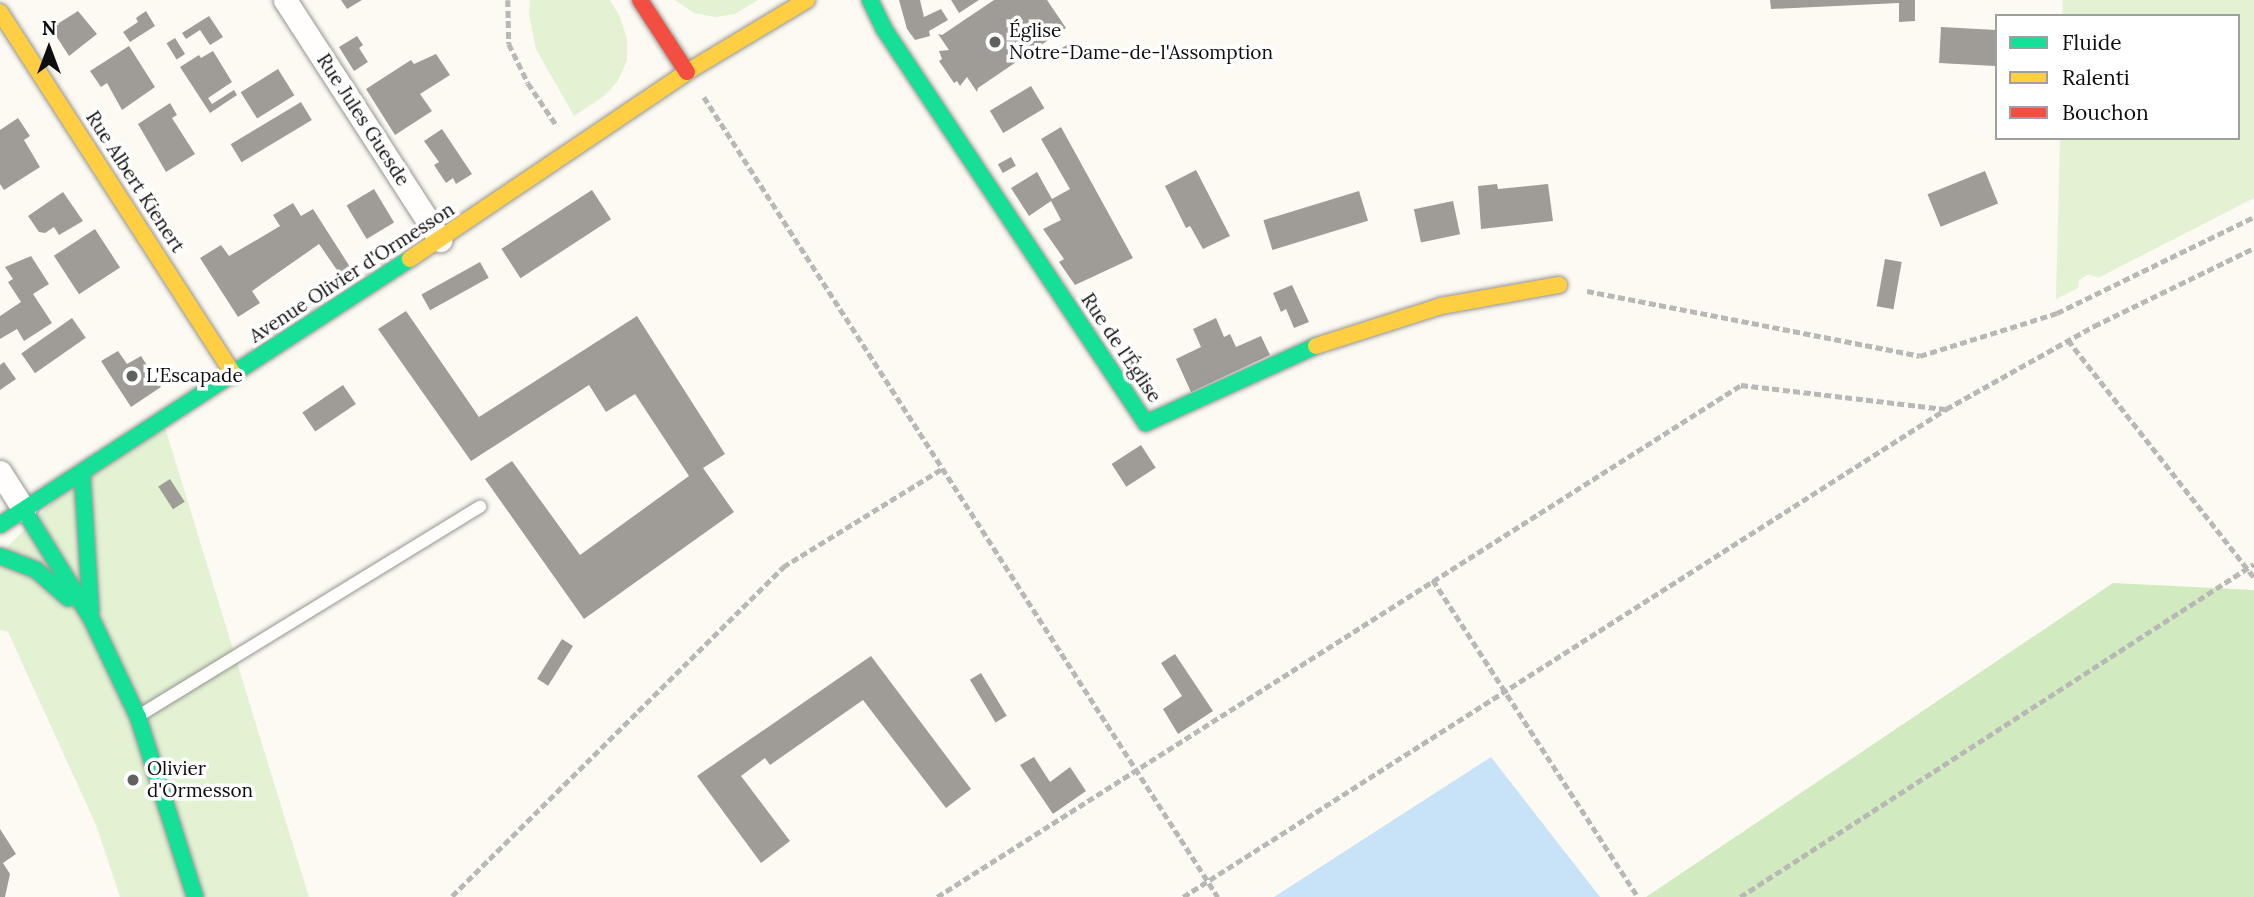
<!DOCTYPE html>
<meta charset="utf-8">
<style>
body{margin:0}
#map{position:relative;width:2254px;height:897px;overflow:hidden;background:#fcfaf2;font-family:Lora,serif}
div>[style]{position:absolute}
.green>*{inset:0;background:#e2f2d2}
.forest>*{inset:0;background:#d2eabf}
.water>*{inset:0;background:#c8e2f7}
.building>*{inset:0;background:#9f9c98;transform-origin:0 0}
.path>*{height:4.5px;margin-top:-2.25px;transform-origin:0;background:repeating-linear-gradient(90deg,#b8b8b6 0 7px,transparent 0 10.5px)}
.roads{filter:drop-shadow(0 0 2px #959491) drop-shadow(0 0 2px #959491)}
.lane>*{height:12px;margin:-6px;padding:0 6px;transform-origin:6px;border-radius:6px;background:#fffefd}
.street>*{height:23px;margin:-11.5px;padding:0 11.5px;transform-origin:11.5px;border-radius:11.5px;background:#fffefd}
.fast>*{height:16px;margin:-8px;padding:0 8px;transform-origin:8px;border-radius:8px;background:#16e098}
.slow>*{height:16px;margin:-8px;padding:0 8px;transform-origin:8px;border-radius:8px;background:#ffcf43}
.jam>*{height:16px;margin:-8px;padding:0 8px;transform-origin:8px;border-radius:8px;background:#f24e42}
.dots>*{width:19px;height:19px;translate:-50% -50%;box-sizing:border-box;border:4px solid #fff;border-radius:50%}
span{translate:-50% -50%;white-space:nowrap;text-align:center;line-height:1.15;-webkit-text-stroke:7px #fff;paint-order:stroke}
.poi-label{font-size:19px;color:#0e0e0e}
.left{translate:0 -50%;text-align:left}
.street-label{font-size:19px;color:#0e0e0e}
.legend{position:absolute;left:1995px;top:14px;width:245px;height:126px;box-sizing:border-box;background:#fff;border:2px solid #9f9f9f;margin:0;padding:9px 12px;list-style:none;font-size:21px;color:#0e0e0e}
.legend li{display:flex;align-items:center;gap:14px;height:35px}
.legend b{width:35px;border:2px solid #9f9f9f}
.north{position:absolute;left:14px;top:14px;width:70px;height:70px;-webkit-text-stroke:5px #fff;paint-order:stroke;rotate:0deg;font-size:19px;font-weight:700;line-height:28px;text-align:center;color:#0e0e0e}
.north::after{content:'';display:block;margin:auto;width:24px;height:32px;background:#0e0e0e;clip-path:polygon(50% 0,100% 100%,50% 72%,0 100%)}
</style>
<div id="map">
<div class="green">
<div style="clip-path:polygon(530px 0,610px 0,619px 15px,627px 38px,627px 60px,618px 81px,604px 96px,574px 116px,536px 49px,529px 15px)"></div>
<div style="clip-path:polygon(675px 0,758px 0,735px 14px,715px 17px,694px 13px)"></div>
<div style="clip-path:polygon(2063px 0,2254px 0,2254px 198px,2098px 278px,2089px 274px,2079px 280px,2078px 288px,2056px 299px,2060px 138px,2238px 138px,2238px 16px,2062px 16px)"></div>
<div style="clip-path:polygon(163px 421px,309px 897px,120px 897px,96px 825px,8px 632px,0 630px,0 554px,82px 473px)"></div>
</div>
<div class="forest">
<div style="clip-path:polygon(2113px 583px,2254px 590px,2254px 897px,1646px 897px)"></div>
</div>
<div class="water">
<div style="clip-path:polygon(1491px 757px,1600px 897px,1274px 897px)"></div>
</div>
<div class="building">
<div style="clip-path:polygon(341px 0,362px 0,347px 9px)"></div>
<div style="clip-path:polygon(899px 0,920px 0,924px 17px,941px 9px,948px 20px,929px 31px,930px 36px,915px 40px,907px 29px)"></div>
<div style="clip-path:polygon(951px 0,979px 0,959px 13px)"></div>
<div style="clip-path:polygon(994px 0,1047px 0,1066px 28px,978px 88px,977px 92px,967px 77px,960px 86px,957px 81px,954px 83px,939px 61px,942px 59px,939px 51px,949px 50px,938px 34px,942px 35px)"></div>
<div style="clip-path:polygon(1770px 0,1915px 0,1915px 21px,1899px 22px,1899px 3px,1771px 9px)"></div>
<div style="clip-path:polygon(78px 11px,97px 34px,69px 56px,51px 28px)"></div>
<div style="clip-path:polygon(146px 11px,155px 26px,130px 42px,123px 32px,138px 22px,136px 18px)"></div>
<div style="clip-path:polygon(209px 16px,223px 37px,210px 45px,200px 30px,186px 39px,182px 33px)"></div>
<div style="left:1941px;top:27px;width:56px;height:36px;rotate:3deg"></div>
<div style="clip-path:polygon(357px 36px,363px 45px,359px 48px,368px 62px,354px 71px,339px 47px)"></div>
<div style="left:175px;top:38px;width:19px;height:10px;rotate:58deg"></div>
<div style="left:1074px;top:41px;width:14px;height:14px;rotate:60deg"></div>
<div style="clip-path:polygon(129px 46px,155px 87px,122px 110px,107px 83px,101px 87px,90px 71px)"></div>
<div style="clip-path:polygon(213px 51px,232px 82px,208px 98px,212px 104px,234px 90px,237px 95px,210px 113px,180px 67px,199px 55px,201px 58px)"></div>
<div style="clip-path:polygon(436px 54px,450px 75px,420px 94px,432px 111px,395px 135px,366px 89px,411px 60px,414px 64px)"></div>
<div style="left:278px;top:69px;width:31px;height:44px;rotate:58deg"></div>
<div style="left:1031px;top:86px;width:26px;height:48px;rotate:59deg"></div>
<div style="left:301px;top:102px;width:21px;height:82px;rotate:59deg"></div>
<div style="clip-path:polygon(170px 103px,177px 115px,172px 118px,195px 154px,166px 172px,138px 124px)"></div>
<div style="clip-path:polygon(18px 118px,30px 136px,24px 140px,40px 167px,4px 190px,0 184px,0 130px)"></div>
<div style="clip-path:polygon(1061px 127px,1133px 258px,1075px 285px,1059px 262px,1064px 259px,1043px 229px,1061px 220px,1051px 201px,1029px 216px,1011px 188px,1037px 172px,1052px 199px,1070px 189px,1041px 139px)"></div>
<div style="clip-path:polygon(442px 129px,472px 174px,456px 184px,453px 178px,446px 183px,434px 165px,439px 162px,424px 141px)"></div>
<div style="left:1011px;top:157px;width:10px;height:15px;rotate:61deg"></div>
<div style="clip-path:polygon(1196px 170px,1230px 236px,1203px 249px,1190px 226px,1186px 228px,1165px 186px)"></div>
<div style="left:1985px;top:171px;width:35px;height:62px;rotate:68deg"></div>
<div style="clip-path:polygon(1497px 184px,1498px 189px,1548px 184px,1553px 221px,1481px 229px,1478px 186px)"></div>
<div style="left:374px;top:189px;width:39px;height:32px;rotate:59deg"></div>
<div style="left:592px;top:190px;width:35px;height:108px;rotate:57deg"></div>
<div style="left:1359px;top:191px;width:31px;height:100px;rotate:73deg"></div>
<div style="clip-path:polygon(63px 192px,83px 221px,59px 235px,54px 227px,45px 233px,39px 232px,28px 216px)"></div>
<div style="left:1453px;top:201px;width:34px;height:40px;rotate:78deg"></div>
<div style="clip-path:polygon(293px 203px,301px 216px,313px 209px,350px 267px,339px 273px,319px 244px,252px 291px,260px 303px,238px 317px,200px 258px,221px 245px,229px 256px,265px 235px,280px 226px,273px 215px)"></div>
<div style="left:95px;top:229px;width:46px;height:49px;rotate:57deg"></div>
<div style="clip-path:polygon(31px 256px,49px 284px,33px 294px,52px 323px,24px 341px,17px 329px,0 339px,0 316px,21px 302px,8px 282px,13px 279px,5px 267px)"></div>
<div style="left:1885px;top:259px;width:17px;height:48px;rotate:10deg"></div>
<div style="left:480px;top:262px;width:18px;height:67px;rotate:61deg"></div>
<div style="clip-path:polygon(1292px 285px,1309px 322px,1294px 328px,1286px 309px,1281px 312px,1273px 293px)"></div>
<div style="clip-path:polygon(406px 311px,479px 417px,637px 316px,725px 454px,703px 468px,734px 512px,584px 619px,485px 479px,512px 461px,580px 555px,689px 476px,635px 394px,606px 412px,589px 385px,471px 461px,378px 329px)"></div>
<div style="left:72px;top:318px;width:24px;height:62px;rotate:55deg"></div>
<div style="clip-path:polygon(1216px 318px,1224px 337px,1230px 334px,1236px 347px,1261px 336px,1270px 355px,1191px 392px,1176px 359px,1201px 347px,1193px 329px)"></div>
<div style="clip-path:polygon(118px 351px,127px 364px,141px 356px,161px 387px,131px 407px,101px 361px)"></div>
<div style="clip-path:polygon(4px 362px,16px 379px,0 390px,0 365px)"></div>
<div style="left:343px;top:385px;width:23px;height:49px;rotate:56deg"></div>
<div style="left:1141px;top:445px;width:27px;height:35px;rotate:57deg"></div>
<div style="left:170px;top:479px;width:27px;height:14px;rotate:57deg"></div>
<div style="left:562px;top:639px;width:13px;height:47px;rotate:32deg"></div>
<div style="clip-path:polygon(1175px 654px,1213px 711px,1178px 734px,1163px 709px,1182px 696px,1161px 663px)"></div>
<div style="clip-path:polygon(871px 656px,971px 789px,946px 808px,863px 700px,770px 765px,765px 758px,741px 776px,790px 841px,761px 863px,697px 776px)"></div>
<div style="left:981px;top:673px;width:50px;height:13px;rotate:59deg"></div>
<div style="clip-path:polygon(1034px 757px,1050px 782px,1070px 767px,1086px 791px,1053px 814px,1020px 765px)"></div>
<div style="clip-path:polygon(0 829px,16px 854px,3px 863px,10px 874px,5px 897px,0 897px)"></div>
</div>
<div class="path">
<div style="left:508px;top:0;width:44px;rotate:88.7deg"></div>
<div style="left:509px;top:44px;width:43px;rotate:64deg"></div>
<div style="left:528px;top:83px;width:52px;rotate:56deg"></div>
<div style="left:704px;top:97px;width:951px;rotate:57.28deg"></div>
<div style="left:1587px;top:291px;width:339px;rotate:11deg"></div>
<div style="left:1920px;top:356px;width:144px;rotate:-17.4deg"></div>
<div style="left:2057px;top:313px;width:219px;rotate:-26deg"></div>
<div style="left:2068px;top:340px;width:301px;rotate:51.9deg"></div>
<div style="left:1433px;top:580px;width:378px;rotate:57.1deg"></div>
<div style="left:452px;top:896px;width:467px;rotate:-44.8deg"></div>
<div style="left:783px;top:567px;width:188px;rotate:-31.7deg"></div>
<div style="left:937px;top:897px;width:953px;rotate:-32.49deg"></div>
<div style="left:1741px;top:385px;width:205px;rotate:6.7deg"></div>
<div style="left:1183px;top:897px;width:906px;rotate:-32.6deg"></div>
<div style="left:1946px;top:409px;width:170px;rotate:-29.3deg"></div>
<div style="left:2094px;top:326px;width:178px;rotate:-26deg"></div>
<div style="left:1740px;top:897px;width:612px;rotate:-32.94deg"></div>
</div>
<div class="roads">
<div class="lane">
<div style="left:140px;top:715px;width:399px;rotate:-31.5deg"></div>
</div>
<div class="street">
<div style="left:285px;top:0;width:286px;rotate:57.1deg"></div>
<div style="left:0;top:472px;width:45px;rotate:57.7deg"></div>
</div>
<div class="fast">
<div style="left:870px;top:0;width:32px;rotate:64deg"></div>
<div style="left:884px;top:29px;width:473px;rotate:56.4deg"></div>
<div style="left:1146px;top:423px;width:187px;rotate:-24.4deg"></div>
<div style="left:82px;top:473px;width:139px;rotate:86.3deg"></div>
<div style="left:24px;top:510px;width:127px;rotate:58.2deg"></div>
<div style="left:91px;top:618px;width:110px;rotate:64.6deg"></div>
<div style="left:138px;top:717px;width:189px;rotate:72.4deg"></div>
<div style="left:0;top:525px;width:489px;rotate:-33deg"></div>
<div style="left:0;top:556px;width:39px;rotate:21deg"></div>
<div style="left:36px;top:570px;width:43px;rotate:41.2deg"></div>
</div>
<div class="slow">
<div style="left:0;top:12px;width:432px;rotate:57.2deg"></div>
<div style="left:410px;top:259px;width:334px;rotate:-34deg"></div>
<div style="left:687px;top:72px;width:140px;rotate:-31deg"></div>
<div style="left:1316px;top:346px;width:131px;rotate:-17.7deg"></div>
<div style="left:1441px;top:306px;width:120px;rotate:-10.1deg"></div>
</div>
<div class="jam">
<div style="left:640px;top:0;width:86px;rotate:56.9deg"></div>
</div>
</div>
<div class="dots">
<div style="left:995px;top:42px;background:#61615e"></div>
<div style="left:132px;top:376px;background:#61615e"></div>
<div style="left:133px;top:780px;background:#61615e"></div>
</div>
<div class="poi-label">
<span class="left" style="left:1009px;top:42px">Église<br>Notre-Dame-de-l'Assomption</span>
<span class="left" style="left:146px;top:376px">L'Escapade</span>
<span class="left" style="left:147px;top:780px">Olivier<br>d'Ormesson</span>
</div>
<div class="street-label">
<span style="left:363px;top:120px;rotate:57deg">Rue Jules Guesde</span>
<span style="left:135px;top:182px;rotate:57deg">Rue Albert Kienert</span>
<span style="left:352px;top:273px;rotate:-33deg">Avenue Olivier d'Ormesson</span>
<span style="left:1121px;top:348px;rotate:56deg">Rue de l'Église</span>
</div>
<ul class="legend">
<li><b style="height:9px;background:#16e098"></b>Fluide</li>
<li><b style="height:9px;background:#ffcf43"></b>Ralenti</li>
<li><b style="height:9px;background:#f24e42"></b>Bouchon</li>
</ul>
<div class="north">N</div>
</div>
